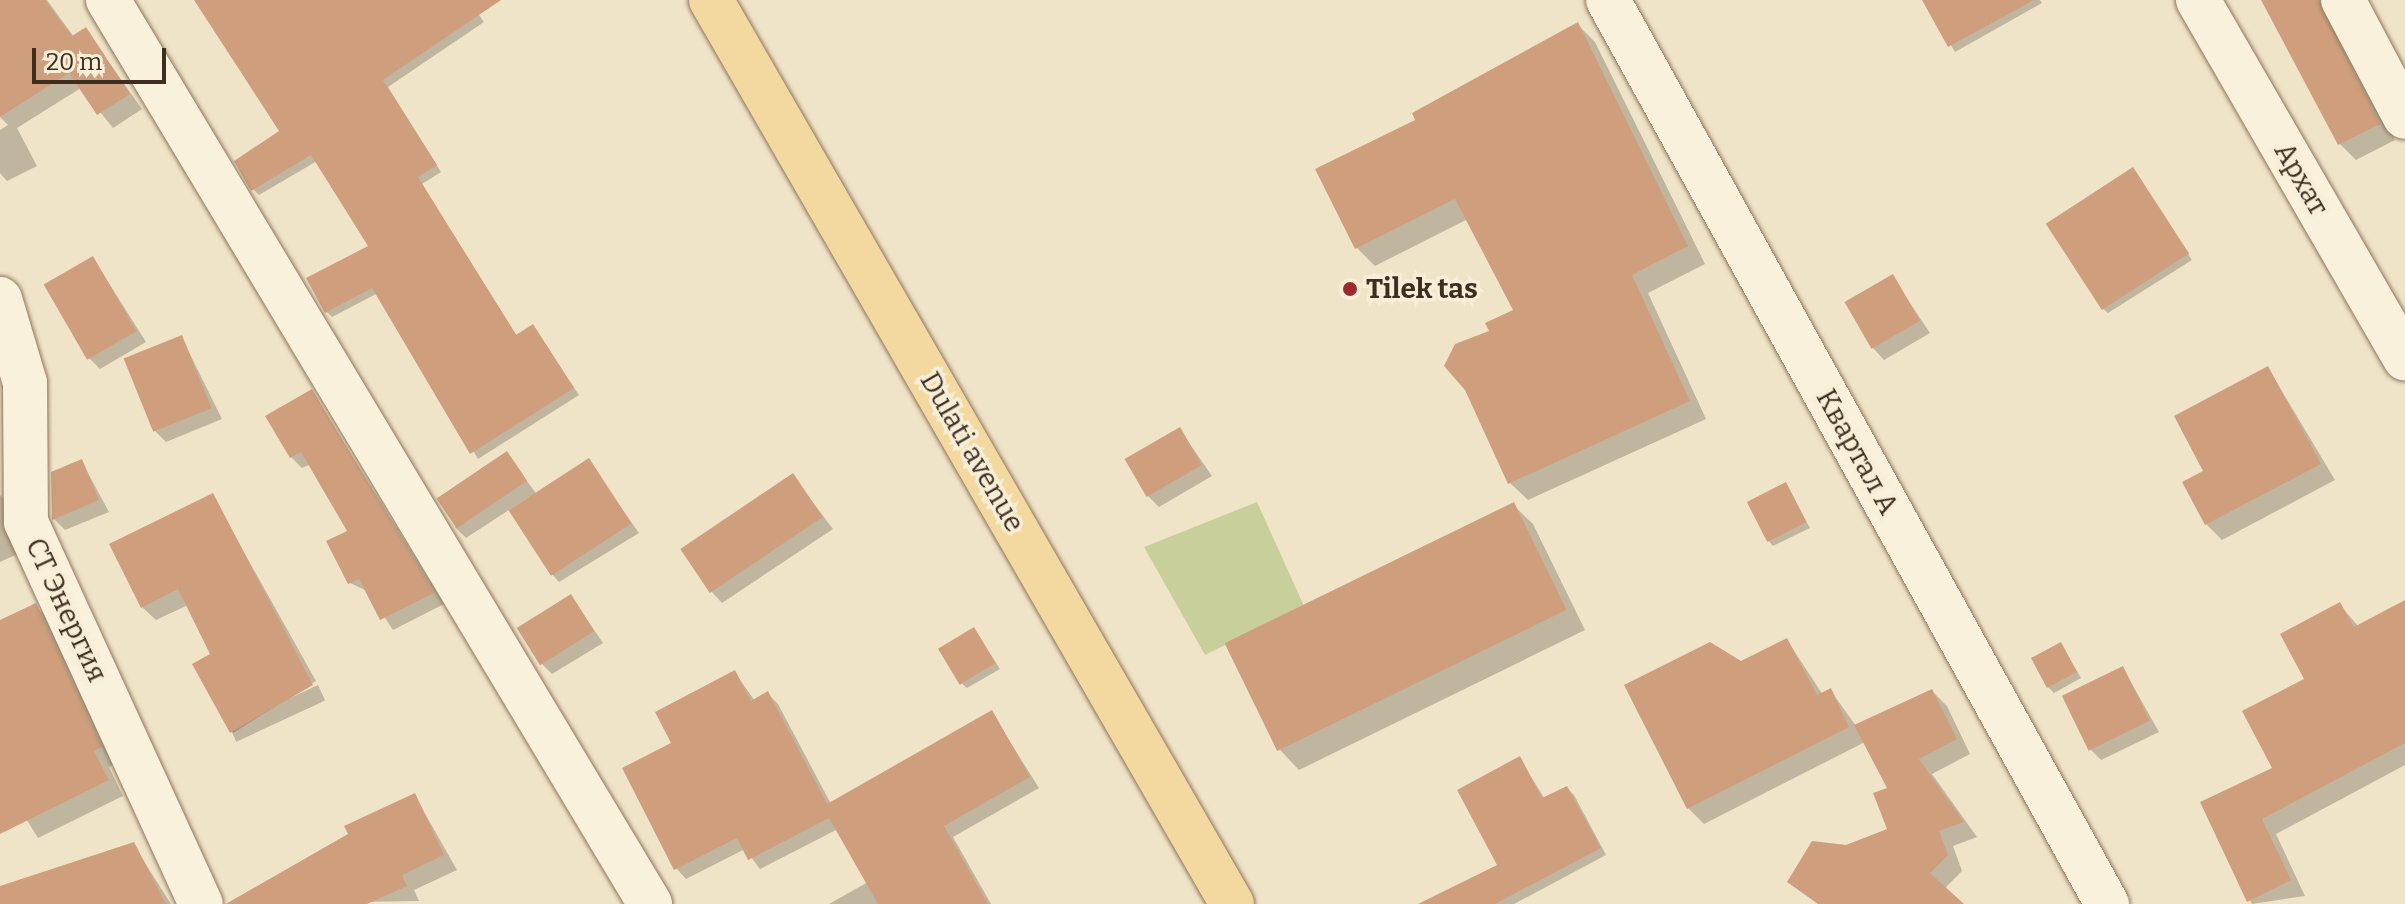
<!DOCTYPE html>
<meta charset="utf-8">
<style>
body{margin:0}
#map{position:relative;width:2405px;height:904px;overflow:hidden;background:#f0e4c8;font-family:Bitter,serif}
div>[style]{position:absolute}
.green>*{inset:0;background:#c9cf9b}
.shadow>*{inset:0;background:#0003;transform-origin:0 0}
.building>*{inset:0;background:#cf9f7d;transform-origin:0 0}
.roads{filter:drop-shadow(0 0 2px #8d765c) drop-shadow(0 0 2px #8d765c)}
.minor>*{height:44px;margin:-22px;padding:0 22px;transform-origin:22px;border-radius:22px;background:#faf1dc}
.major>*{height:44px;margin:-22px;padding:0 22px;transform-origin:22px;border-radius:22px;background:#f3d9a0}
.dots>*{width:22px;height:22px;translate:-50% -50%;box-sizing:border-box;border:4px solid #f7eed8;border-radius:50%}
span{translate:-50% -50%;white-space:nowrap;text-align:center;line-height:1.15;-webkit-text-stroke:7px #f7eed8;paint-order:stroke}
.street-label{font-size:28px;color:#3d2e20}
.poi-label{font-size:28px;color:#3d2e20;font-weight:700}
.left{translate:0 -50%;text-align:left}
.scale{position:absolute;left:32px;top:48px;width:134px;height:36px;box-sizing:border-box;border:4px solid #3d2e20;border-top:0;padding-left:10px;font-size:24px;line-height:28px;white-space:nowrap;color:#3d2e20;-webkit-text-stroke:6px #f7eed8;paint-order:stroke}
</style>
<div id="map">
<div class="green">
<div style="clip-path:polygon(1257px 502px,1304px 606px,1205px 655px,1144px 547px)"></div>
</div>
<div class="shadow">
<div style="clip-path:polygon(0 0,47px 0,74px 37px,86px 30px,142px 109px,113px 128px,81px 88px,17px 128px,37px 166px,7px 181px,0 173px,0 130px,8px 125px,0 117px)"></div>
<div style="clip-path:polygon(196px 0,469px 0,484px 22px,388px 87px,441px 172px,422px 184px,517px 336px,533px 326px,579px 395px,478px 459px,378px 293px,332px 317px,326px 311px,371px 246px,317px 161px,259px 195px,253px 189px,281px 131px)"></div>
<div style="clip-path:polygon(1924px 0,2040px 0,2042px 3px,1955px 52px)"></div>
<div style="clip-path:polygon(2264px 0,2326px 0,2395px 140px,2356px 160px,2340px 144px)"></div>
<div style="clip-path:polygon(1577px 24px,1595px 42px,1705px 264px,1648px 293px,1706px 419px,1528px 500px,1510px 483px,1492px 332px,1515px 311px,1468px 219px,1375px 266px,1357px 248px,1318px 170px,1418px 121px)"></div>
<div style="clip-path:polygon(2133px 169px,2192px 260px,2108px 313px,2102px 308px)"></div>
<div style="clip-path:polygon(93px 258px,146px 342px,100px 369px,89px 358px)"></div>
<div style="clip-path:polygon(1892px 276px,1930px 333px,1884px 360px,1873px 348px)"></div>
<div style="clip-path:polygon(182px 338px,222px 419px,166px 442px,155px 431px)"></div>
<div style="clip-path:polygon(2268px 368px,2335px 480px,2222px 540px,2206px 524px)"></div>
<div style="clip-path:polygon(312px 391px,444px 604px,393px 630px,367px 591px,350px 583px,349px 532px,311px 464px,302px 468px,291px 457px)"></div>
<div style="clip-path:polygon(1180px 430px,1212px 476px,1159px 507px,1148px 496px)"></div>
<div style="clip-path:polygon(507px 454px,538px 496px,588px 461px,639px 533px,559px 582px,550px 572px,529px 497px,466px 538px,455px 527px)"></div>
<div style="clip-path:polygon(82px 462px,109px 512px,65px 530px,54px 519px)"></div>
<div style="clip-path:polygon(793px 476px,833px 529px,722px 603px,711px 591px)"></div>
<div style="clip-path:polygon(1786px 484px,1810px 528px,1773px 546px,1768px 540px)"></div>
<div style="clip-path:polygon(0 495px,16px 511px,20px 553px,0 562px)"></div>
<div style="clip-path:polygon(212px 495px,316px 681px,233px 733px,213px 654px,188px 605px,156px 620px,142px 607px)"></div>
<div style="clip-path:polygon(1513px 505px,1533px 524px,1585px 630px,1299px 770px,1280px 750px)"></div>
<div style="clip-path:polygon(571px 596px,603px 643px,552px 674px,541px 663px)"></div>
<div style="clip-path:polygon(2339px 604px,2359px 627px,2405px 617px,2405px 765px,2276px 834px,2305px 896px,2252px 904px,2202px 803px,2275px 768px)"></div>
<div style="clip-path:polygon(35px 606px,51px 621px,116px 763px,109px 767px,123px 796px,38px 838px,0 777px,0 623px)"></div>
<div style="clip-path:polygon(974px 629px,1000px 669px,967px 688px,961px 683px)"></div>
<div style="clip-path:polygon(1787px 640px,1823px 695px,1831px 691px,1856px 726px,1932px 691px,1947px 706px,1970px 754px,1932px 774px,1977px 837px,1953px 846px,1962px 871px,1944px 889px,1960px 904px,1818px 904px,1790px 881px,1889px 830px,1890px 789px,1865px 742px,1704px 824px,1688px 808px,1741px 663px)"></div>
<div style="clip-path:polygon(2061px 644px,2081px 678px,2054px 693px,2048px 687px)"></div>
<div style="clip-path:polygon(2123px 668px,2159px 732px,2101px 760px,2090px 749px)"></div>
<div style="clip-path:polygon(735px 673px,755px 701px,768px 694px,778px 704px,831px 804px,992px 713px,1039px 788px,953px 837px,991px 904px,829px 904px,868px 882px,838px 829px,760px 869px,745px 849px,686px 879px,676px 868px,674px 744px)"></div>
<div style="left:318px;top:685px;width:17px;height:98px;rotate:65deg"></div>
<div style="clip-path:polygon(1520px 759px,1545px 799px,1567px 788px,1574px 795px,1606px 855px,1514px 904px,1458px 904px,1500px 866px)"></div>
<div style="clip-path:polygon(415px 796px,457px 870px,414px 890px,419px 901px,226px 904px)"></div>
<div style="clip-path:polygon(133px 844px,171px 904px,0 904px,0 888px)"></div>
</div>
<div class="building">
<div style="clip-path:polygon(0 0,45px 0,72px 36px,86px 27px,130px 94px,97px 115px,69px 73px,0 117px)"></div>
<div style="clip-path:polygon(194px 0,501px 0,383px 80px,437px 165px,418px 177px,516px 335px,533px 324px,574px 388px,470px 454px,372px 288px,325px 313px,306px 278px,368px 246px,311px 155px,251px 191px,234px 161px,279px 131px)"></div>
<div style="clip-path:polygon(1922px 0,2034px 0,1948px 47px)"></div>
<div style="clip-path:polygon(2261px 0,2318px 0,2380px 124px,2338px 145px)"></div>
<div style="clip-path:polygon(1578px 22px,1688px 246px,1632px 275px,1690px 401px,1508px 484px,1465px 390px,1444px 366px,1455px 344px,1489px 331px,1485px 323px,1513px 310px,1455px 199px,1355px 249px,1315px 169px,1415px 120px,1412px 113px)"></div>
<div style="left:2133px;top:167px;width:103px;height:104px;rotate:57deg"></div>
<div style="left:93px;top:256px;width:87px;height:57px;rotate:60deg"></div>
<div style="left:1893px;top:274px;width:54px;height:56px;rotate:60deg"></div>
<div style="left:182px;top:335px;width:79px;height:63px;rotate:68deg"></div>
<div style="clip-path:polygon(2268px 366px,2321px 464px,2205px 525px,2182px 482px,2203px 471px,2174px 416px)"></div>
<div style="clip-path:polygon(312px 389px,434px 593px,380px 620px,359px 579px,348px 584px,326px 541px,347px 531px,301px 452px,290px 458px,265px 416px)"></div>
<div style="left:1180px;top:427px;width:44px;height:64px;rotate:60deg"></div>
<div style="left:507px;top:451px;width:36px;height:85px;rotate:56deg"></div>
<div style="left:589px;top:458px;width:78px;height:96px;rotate:57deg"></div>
<div style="clip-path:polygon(82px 459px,99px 500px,52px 520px,51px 472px)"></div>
<div style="left:793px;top:473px;width:53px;height:136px;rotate:56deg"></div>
<div style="left:1786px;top:482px;width:45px;height:44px;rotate:63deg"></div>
<div style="clip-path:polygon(213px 493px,313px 685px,230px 733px,192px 664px,210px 654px,178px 589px,141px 608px,109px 544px)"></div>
<div style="left:1514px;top:502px;width:120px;height:322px;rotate:64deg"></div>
<div style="left:571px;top:594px;width:44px;height:64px;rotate:58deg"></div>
<div style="clip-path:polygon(2405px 600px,2405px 743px,2262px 819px,2291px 880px,2247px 902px,2200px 802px,2272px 768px,2242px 711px,2304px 679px,2280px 634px,2340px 602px,2354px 627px)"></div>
<div style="clip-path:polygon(36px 603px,102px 747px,94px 751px,109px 780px,0 834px,0 620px)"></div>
<div style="left:974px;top:627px;width:42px;height:42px;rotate:59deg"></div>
<div style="clip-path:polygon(1787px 638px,1817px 695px,1831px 688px,1849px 727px,1687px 809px,1624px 685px,1710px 642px,1741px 661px)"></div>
<div style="left:2061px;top:642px;width:34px;height:34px;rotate:62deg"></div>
<div style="left:2123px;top:666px;width:61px;height:68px;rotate:64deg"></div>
<div style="clip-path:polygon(735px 670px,751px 701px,768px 691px,827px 804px,992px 710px,1030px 777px,944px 826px,988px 904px,878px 904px,829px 818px,748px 860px,737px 838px,674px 870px,622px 768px,671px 743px,655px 712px)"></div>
<div style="clip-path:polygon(1932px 689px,1957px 739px,1919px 759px,1964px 822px,1939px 831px,1948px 855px,1930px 873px,1964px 904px,1818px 904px,1787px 882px,1812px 841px,1846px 845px,1887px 829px,1873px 793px,1887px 788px,1854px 725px)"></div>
<div style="clip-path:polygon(1520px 756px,1542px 798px,1567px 786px,1601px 848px,1495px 904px,1418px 904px,1497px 865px,1457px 790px)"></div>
<div style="clip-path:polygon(415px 793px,444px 855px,402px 875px,407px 886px,367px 904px,226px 904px,348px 834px,344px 826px)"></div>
<div style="clip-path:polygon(134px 842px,166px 904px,0 904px,0 886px)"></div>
</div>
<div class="roads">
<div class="minor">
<div style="left:108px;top:0;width:1054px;rotate:59.05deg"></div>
<div style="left:1608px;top:0;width:1033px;rotate:61.1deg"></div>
<div style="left:2198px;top:0;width:414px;rotate:60deg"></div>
<div style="left:2343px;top:0;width:132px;rotate:62.1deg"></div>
<div style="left:0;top:299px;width:88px;rotate:73.4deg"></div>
<div style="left:25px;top:383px;width:139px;rotate:89.6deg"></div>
<div style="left:26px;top:522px;width:420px;rotate:65.4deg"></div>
</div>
<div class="major">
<div style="left:711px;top:0;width:1043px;rotate:60.04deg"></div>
</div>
</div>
<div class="dots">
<div style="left:1350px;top:289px;background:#9e2a2b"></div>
</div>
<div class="street-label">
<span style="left:2301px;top:179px;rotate:60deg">Архат</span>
<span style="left:972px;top:452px;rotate:60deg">Dulati avenue</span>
<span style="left:1857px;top:452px;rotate:61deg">Квартал А</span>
<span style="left:66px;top:610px;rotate:65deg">СТ Энергия</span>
</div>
<div class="poi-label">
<span class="left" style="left:1366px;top:289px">Tilek tas</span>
</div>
<div class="scale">20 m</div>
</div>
